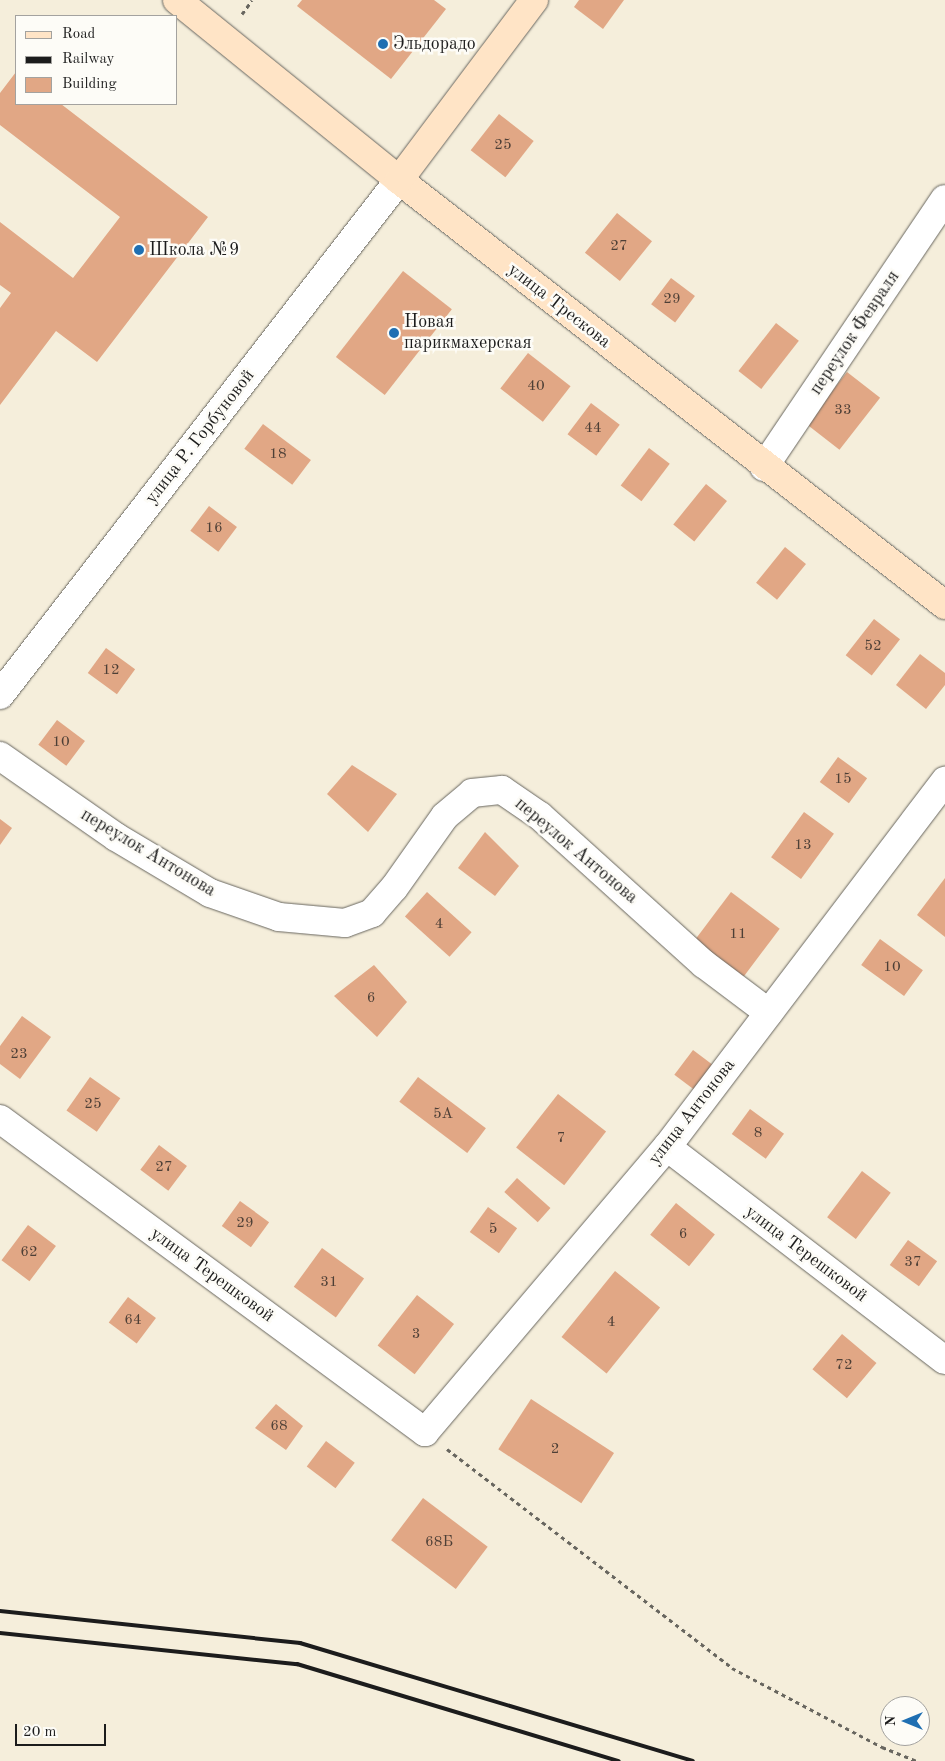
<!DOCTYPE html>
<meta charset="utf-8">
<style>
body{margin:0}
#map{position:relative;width:945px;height:1761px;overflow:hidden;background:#f5eedb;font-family:"Old Standard TT",serif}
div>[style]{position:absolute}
.building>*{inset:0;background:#e1a785;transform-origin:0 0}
.path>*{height:3px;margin-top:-1.5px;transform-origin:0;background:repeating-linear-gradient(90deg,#68665f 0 4px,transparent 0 8px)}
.roads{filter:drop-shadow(0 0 1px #68665f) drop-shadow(0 0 1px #68665f)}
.street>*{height:28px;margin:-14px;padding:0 14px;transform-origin:14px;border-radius:14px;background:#fff}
.secondary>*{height:28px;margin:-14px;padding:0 14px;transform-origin:14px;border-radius:14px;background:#ffe4c6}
.rail>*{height:4px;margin:-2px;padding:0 2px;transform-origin:2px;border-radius:2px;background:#1c1c1c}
.dots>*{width:14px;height:14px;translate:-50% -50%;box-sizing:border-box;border:2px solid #fdfcf7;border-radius:50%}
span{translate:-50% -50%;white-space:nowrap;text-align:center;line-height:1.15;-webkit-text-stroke:5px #fdfcf7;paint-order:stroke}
.number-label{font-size:15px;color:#4d3f36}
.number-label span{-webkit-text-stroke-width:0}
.poi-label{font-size:18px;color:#1c1c1c}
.left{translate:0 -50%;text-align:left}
.street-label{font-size:18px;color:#1c1c1c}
.legend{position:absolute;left:15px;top:15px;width:162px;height:90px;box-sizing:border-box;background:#fdfcf7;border:1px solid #a3a29f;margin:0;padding:6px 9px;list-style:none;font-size:15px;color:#1c1c1c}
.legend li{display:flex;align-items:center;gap:10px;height:25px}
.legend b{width:25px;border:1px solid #a3a29f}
.north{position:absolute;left:880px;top:1696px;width:50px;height:50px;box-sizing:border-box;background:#fdfcf7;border:1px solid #a3a29f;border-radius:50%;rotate:270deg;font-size:14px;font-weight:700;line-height:20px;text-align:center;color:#1c1c1c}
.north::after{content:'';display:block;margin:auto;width:18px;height:22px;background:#1f6fb2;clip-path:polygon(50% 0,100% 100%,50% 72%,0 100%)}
.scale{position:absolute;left:15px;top:1724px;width:91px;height:22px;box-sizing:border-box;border:2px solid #1c1c1c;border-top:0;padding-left:6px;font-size:15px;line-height:18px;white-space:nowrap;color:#1c1c1c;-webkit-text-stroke:4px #fdfcf7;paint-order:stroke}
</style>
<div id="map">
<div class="building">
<div style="clip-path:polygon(302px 0,434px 0,446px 9px,391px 79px,297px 6px)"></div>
<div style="clip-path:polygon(579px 0,624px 0,603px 29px,574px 7px)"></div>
<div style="clip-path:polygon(16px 72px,16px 104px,61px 104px,208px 217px,97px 362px,56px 331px,0 405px,0 308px,11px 293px,0 285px,0 222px,73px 278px,120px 217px,0 125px,0 93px)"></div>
<div style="left:499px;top:114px;width:44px;height:46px;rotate:38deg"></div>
<div style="left:617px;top:213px;width:45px;height:51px;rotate:39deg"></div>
<div style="left:403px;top:271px;width:62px;height:109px;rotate:38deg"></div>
<div style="left:671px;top:278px;width:30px;height:33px;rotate:37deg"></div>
<div style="left:776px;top:323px;width:29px;height:61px;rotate:38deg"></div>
<div style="left:528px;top:353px;width:54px;height:45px;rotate:38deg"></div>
<div style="left:847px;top:372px;width:42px;height:66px;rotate:38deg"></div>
<div style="left:591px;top:403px;width:36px;height:39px;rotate:37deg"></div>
<div style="left:263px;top:424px;width:60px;height:31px;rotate:37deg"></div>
<div style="left:649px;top:448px;width:26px;height:47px;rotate:37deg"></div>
<div style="left:706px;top:484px;width:27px;height:52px;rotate:39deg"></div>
<div style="left:209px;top:506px;width:35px;height:31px;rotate:37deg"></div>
<div style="left:785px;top:547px;width:27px;height:46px;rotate:39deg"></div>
<div style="left:874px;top:619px;width:33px;height:46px;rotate:38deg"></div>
<div style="left:106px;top:648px;width:36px;height:31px;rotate:36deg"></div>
<div style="clip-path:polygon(920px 654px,945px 673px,945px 685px,926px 709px,896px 685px)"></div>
<div style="left:57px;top:720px;width:35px;height:31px;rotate:37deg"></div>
<div style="left:838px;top:757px;width:36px;height:31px;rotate:36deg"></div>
<div style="clip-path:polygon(352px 765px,397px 794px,368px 832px,327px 794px)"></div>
<div style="left:804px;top:812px;width:37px;height:56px;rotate:36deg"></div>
<div style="clip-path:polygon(0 819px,12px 828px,0 845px)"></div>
<div style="clip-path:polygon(485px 832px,519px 866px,495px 896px,458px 868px)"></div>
<div style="clip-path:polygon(945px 878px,945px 937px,917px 915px)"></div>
<div style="left:427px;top:892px;width:60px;height:33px;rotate:42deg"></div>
<div style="left:731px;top:892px;width:61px;height:60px;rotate:37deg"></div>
<div style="left:880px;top:939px;width:53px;height:32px;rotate:36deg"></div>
<div style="clip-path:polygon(374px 965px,407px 1002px,377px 1037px,334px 996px)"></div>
<div style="clip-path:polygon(22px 1016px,51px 1037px,20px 1079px,0 1064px,0 1046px)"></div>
<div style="left:693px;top:1050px;width:35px;height:31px;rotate:37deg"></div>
<div style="left:90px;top:1077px;width:37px;height:41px;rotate:35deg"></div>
<div style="left:418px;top:1077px;width:85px;height:31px;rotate:37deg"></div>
<div style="left:558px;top:1094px;width:61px;height:68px;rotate:38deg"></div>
<div style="left:750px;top:1109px;width:42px;height:31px;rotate:36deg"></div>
<div style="left:159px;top:1145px;width:35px;height:31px;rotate:37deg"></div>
<div style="left:862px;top:1171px;width:36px;height:58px;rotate:37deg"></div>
<div style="left:517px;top:1178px;width:45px;height:19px;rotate:42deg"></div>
<div style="left:240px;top:1201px;width:36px;height:31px;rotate:36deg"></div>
<div style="left:676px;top:1203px;width:50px;height:41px;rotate:39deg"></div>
<div style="left:488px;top:1207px;width:36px;height:31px;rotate:36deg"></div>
<div style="left:28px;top:1225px;width:35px;height:44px;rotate:37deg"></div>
<div style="left:908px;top:1240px;width:36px;height:31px;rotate:36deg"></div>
<div style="left:322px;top:1248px;width:52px;height:48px;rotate:36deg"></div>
<div style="left:615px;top:1271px;width:58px;height:85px;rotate:39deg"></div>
<div style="left:417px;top:1295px;width:47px;height:64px;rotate:38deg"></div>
<div style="left:128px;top:1297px;width:35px;height:32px;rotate:37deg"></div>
<div style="left:842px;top:1334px;width:45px;height:46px;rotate:40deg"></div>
<div style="left:531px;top:1399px;width:99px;height:60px;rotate:33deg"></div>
<div style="clip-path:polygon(276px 1404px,303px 1426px,286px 1450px,255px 1428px)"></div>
<div style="left:326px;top:1441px;width:36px;height:32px;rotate:37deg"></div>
<div style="left:423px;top:1498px;width:81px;height:53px;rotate:37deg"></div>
</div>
<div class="path">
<div style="left:242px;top:14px;width:17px;rotate:-54deg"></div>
<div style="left:447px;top:1449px;width:359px;rotate:37.5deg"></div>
<div style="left:732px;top:1668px;width:170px;rotate:27.8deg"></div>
<div style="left:882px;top:1747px;width:38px;rotate:22deg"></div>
</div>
<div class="roads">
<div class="street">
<div style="left:764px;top:467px;width:323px;rotate:-56deg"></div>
<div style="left:0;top:695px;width:651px;rotate:-52.23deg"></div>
<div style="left:0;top:756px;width:141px;rotate:34.9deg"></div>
<div style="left:116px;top:837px;width:109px;rotate:30.8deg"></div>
<div style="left:210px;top:893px;width:73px;rotate:19.2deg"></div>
<div style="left:279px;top:917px;width:66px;rotate:5.2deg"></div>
<div style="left:345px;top:923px;width:29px;rotate:-20deg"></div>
<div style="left:372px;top:913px;width:33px;rotate:-49deg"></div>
<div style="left:394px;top:888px;width:88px;rotate:-54.7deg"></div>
<div style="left:445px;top:816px;width:35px;rotate:-40deg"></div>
<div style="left:472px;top:793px;width:30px;rotate:-6deg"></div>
<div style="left:502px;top:790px;width:46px;rotate:34.4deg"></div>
<div style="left:540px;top:816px;width:221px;rotate:42.1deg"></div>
<div style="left:704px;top:964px;width:81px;rotate:37deg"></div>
<div style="left:0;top:1119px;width:528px;rotate:36.37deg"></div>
<div style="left:425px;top:1432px;width:374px;rotate:-49.7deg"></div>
<div style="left:667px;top:1147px;width:460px;rotate:-52.8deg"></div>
<div style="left:667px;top:1147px;width:350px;rotate:37.5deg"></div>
</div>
<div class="secondary">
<div style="left:177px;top:0;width:286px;rotate:39deg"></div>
<div style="left:399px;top:180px;width:692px;rotate:37.9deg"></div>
<div style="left:399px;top:180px;width:225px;rotate:-53.1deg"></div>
</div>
</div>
<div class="rail">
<div style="left:0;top:1611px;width:302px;rotate:6.1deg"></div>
<div style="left:300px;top:1643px;width:410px;rotate:16.7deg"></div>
<div style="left:0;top:1633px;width:299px;rotate:6deg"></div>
<div style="left:297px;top:1664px;width:336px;rotate:16.8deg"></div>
</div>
<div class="dots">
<div style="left:383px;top:44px;background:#1f6fb2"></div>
<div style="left:139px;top:250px;background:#1f6fb2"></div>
<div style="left:394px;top:333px;background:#1f6fb2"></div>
</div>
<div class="number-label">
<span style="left:503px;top:146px">25</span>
<span style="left:619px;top:247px">27</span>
<span style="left:672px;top:300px">29</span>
<span style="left:536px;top:387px">40</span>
<span style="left:843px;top:411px">33</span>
<span style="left:593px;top:429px">44</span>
<span style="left:278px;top:455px">18</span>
<span style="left:214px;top:529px">16</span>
<span style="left:873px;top:647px">52</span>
<span style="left:111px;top:671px">12</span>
<span style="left:61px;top:743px">10</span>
<span style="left:843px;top:780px">15</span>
<span style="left:803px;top:846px">13</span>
<span style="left:439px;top:925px">4</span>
<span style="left:738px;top:935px">11</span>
<span style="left:892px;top:968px">10</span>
<span style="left:371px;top:999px">6</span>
<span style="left:19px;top:1055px">23</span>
<span style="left:93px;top:1105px">25</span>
<span style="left:443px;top:1115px">5А</span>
<span style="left:758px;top:1134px">8</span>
<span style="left:561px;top:1139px">7</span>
<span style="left:164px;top:1168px">27</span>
<span style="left:245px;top:1224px">29</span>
<span style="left:493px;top:1230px">5</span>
<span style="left:683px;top:1235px">6</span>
<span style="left:29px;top:1253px">62</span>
<span style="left:913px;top:1263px">37</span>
<span style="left:329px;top:1283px">31</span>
<span style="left:133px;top:1321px">64</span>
<span style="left:611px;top:1323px">4</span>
<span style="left:416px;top:1335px">3</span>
<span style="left:844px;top:1366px">72</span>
<span style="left:279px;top:1427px">68</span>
<span style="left:555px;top:1450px">2</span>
<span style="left:439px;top:1543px">68Б</span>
</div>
<div class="poi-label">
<span class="left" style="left:393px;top:44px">Эльдорадо</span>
<span class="left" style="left:149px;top:250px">Школа №9</span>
<span class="left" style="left:404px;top:333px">Новая<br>парикмахерская</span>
</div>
<div class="street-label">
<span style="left:559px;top:306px;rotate:38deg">улица Трескова</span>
<span style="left:855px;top:333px;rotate:-56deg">переулок Февраля</span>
<span style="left:200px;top:437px;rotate:-52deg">улица Р. Горбуновой</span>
<span style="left:576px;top:851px;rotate:40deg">переулок Антонова</span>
<span style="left:148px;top:853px;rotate:31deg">переулок Антонова</span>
<span style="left:692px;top:1112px;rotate:-52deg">улица Антонова</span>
<span style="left:806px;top:1254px;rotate:37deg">улица Терешковой</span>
<span style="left:212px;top:1275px;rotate:36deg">улица Терешковой</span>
</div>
<ul class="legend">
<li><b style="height:6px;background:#ffe4c6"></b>Road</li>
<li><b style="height:6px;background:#1c1c1c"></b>Railway</li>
<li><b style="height:14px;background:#e1a785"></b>Building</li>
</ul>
<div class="north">N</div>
<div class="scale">20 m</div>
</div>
